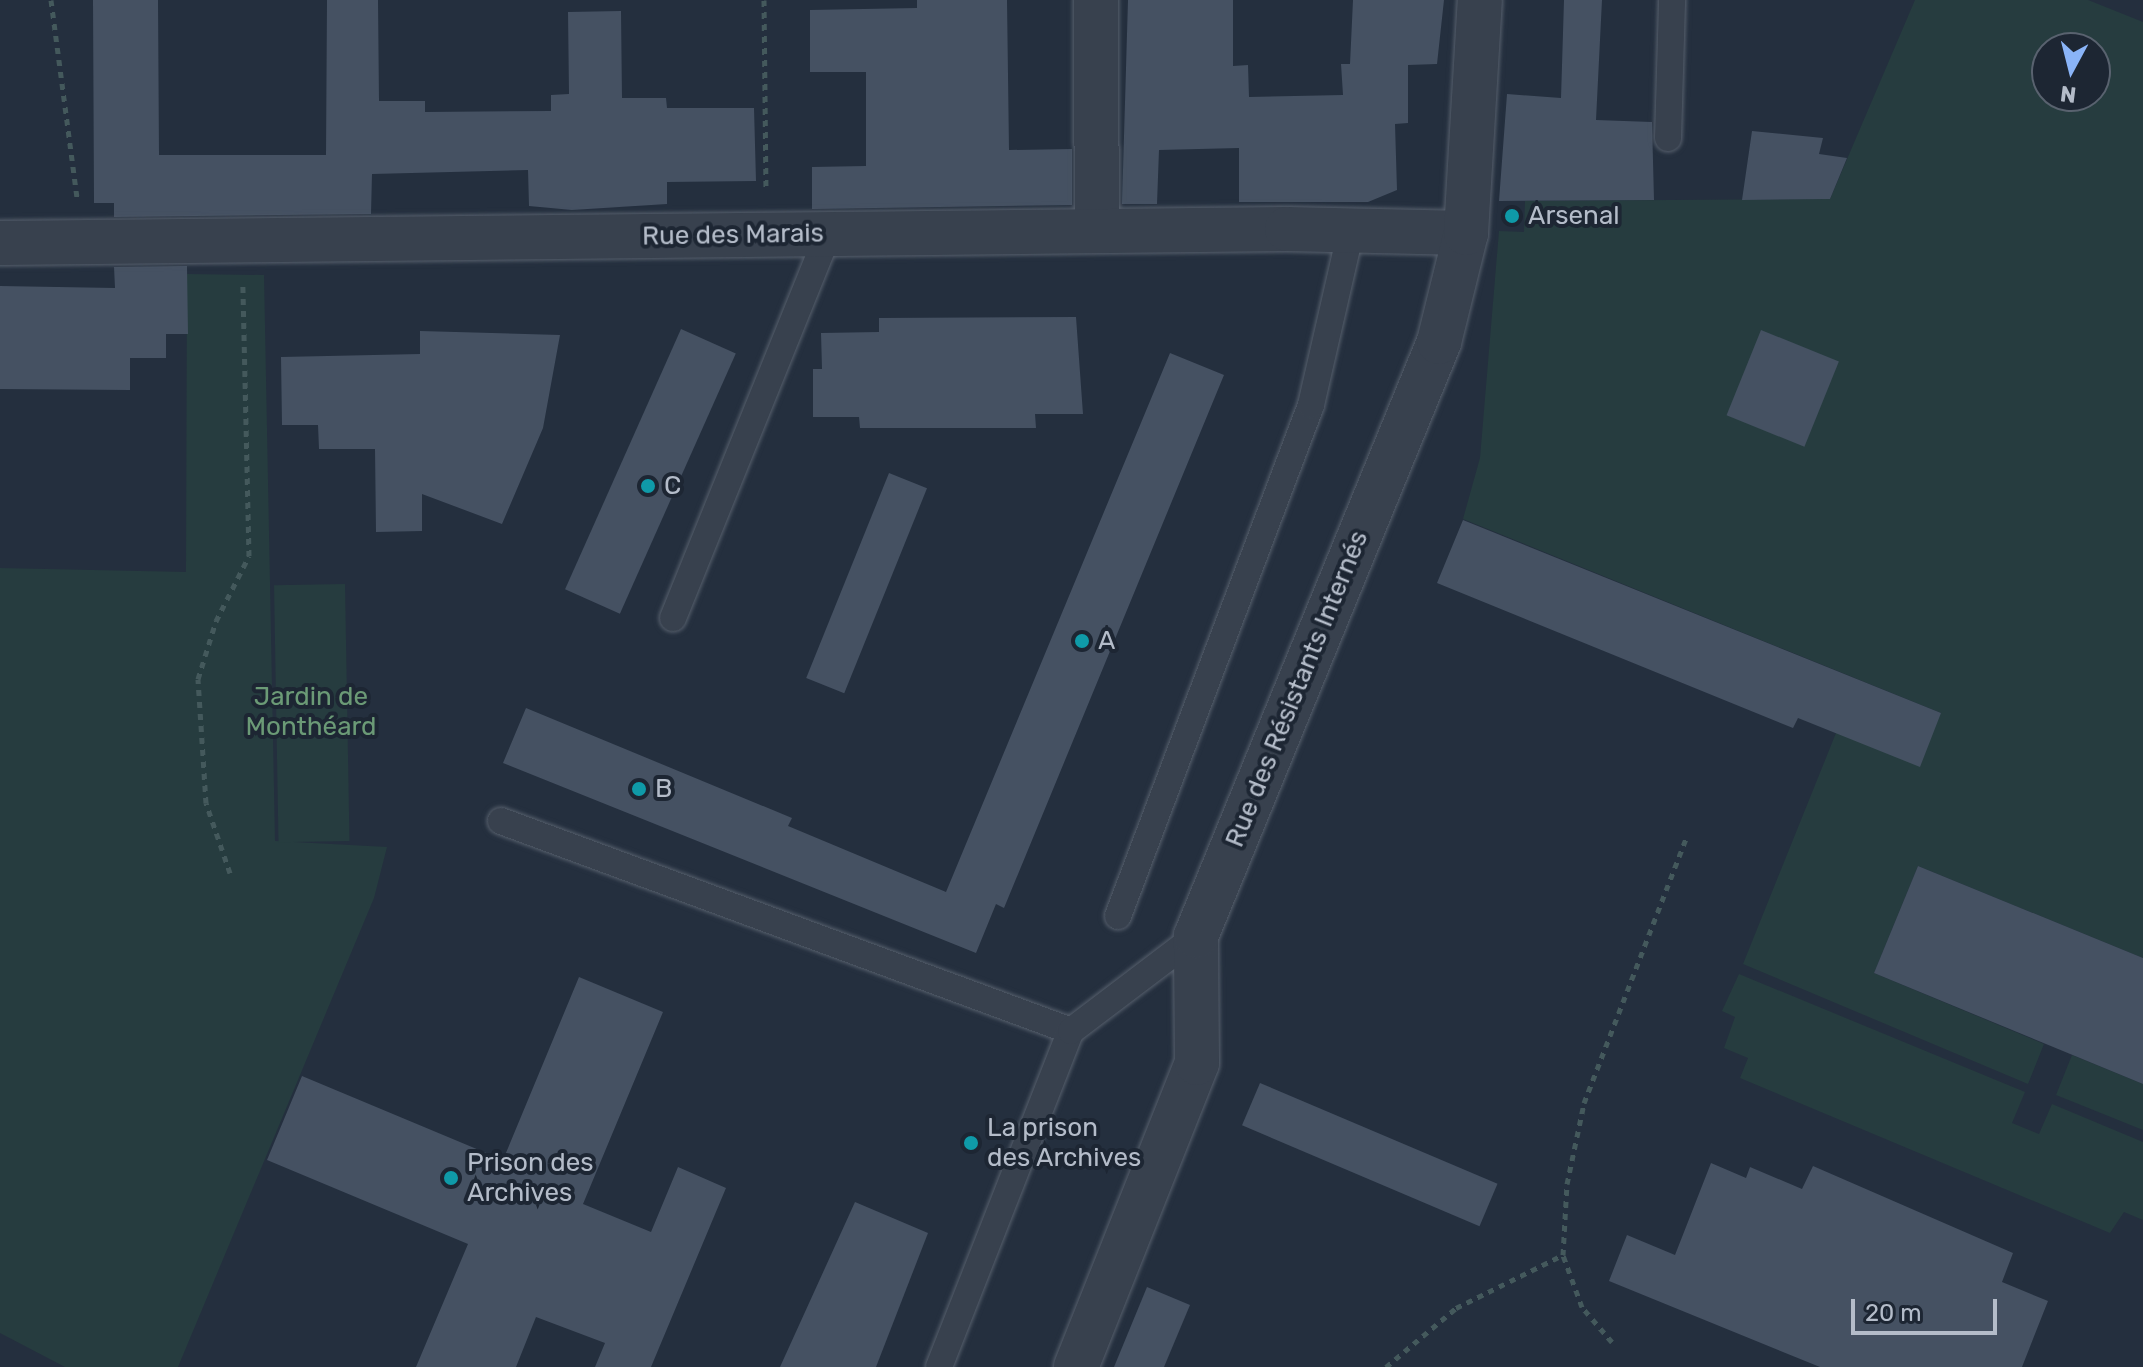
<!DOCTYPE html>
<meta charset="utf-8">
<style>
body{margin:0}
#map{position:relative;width:2143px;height:1367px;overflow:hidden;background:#242f3e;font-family:Rubik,sans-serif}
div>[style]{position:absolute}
.green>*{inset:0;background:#263c3f;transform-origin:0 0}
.building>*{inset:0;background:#455162;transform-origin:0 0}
.path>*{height:5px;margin-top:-2.5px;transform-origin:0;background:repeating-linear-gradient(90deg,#44595c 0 6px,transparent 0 12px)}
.roads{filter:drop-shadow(0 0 2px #565f6c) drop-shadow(0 0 2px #565f6c)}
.lane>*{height:26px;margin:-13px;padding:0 13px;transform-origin:13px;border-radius:13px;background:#38414e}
.street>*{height:44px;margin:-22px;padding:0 22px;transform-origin:22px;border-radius:22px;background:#38414e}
.dots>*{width:22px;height:22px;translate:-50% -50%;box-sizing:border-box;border:4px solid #1d2633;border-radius:50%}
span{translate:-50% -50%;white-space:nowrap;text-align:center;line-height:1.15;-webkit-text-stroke:8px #1d2633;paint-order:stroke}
.poi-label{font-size:26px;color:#b4bcc9}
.left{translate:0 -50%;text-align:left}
.street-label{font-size:26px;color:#b4bcc9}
.park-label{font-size:26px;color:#6b9a76}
.north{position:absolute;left:2031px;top:32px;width:80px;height:80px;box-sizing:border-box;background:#1d2633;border:2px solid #59626f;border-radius:50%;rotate:187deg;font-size:22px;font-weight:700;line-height:32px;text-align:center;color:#b4bcc9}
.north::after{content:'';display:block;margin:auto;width:28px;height:36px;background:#8ab4f8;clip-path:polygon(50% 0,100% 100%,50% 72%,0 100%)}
.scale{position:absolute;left:1851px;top:1299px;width:146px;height:36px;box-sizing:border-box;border:4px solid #b4bcc9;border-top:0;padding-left:10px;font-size:24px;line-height:28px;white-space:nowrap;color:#b4bcc9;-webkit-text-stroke:6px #1d2633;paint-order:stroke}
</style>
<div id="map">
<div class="green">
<div style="clip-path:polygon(evenodd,1915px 0,2088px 0,2143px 22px,2143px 958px,1918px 866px,1874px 973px,2044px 1044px,2028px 1084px,1743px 964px,1836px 733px,1941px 713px,1463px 519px,1480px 458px,1499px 231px,1524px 232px,1525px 201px,1830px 199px,1915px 0,2047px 48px,2095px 48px,2095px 96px,2047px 96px,2047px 48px)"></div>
<div style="clip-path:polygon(187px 274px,264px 275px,275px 841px,387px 847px,374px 898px,178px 1367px,65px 1367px,0 1333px,0 568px,186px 572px)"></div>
<div style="left:345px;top:584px;width:257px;height:71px;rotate:89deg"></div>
<div style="clip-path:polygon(1739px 974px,2025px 1092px,2012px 1123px,2039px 1134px,2052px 1104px,2143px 1142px,2143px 1220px,2124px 1212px,2110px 1233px,1740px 1078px,1748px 1058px,1724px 1048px,1735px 1017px,1722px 1011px)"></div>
<div style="clip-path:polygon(2072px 1055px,2143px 1084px,2143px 1130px,2056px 1095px)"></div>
</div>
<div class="building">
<div style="clip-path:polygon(93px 0,158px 0,159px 155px,326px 155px,327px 0,378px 0,379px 101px,425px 101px,425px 112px,551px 111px,551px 95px,569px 94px,568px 12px,621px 11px,622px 98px,666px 98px,667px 108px,754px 108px,756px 181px,667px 182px,667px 204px,572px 210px,529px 206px,528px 170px,372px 174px,371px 214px,114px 217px,114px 203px,94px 203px)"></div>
<div style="clip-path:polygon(917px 0,1007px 0,1009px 150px,1072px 149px,1072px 205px,812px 209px,812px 167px,866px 166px,866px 72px,810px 72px,810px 10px,917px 8px)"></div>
<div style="clip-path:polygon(1128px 0,1233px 0,1233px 66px,1248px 65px,1249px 97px,1343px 95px,1341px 64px,1350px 64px,1353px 0,1444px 0,1437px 64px,1408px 65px,1408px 123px,1395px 124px,1397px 190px,1368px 202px,1239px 202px,1239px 148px,1159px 150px,1157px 204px,1122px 204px)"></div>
<div style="clip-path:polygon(1564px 0,1602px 0,1596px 120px,1652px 122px,1654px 200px,1499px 201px,1507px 94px,1561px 98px)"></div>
<div style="clip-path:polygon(1752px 131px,1823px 138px,1819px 154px,1847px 158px,1830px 199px,1742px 200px)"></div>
<div style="clip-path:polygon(187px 266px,188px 334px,166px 334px,166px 358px,130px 358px,130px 390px,0 389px,0 286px,115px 288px,114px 267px)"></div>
<div style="clip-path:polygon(1076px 317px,1083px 414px,1035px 414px,1036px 428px,860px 428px,859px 417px,813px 417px,813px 369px,822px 369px,821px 333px,879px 332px,879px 318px)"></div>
<div style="left:681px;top:329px;width:60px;height:285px;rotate:24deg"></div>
<div style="left:1761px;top:330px;width:84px;height:92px;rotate:22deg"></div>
<div style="clip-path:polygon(420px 331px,560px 335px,543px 428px,502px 524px,422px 494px,422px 531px,376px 532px,375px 449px,319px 449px,318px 425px,282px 425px,281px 357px,420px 354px)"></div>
<div style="clip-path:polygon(1170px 353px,1224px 375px,1004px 908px,996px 904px,976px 953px,503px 763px,526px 708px,792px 818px,788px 826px,946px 892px)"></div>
<div style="left:889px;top:473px;width:41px;height:221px;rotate:22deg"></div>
<div style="clip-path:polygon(1463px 520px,1941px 713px,1920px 767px,1798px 718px,1793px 728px,1437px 583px)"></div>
<div style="clip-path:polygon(1918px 866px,2143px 958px,2143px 1084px,1874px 973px)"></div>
<div style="clip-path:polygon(579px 977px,663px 1012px,583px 1204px,651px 1232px,678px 1167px,726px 1188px,651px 1367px,595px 1367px,605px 1343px,536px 1317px,516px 1367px,416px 1367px,468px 1244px,267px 1160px,302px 1076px,503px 1160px)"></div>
<div style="left:1260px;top:1083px;width:258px;height:46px;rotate:23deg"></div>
<div style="clip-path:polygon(1711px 1163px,1746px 1178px,1750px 1167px,1802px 1189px,1813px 1166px,2013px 1253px,2002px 1282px,2048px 1301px,2022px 1367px,1820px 1367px,1609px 1281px,1627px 1235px,1675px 1255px)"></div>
<div style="clip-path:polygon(855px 1202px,928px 1233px,876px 1367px,780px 1367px)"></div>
<div style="clip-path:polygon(1147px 1287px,1190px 1305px,1164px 1367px,1114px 1367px)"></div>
</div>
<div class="path">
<div style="left:51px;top:0;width:200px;rotate:82.5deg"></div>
<div style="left:764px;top:0;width:189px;rotate:89.4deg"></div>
<div style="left:230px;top:873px;width:74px;rotate:-108.9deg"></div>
<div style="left:206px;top:803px;width:124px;rotate:-93.7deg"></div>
<div style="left:198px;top:679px;width:61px;rotate:-72.8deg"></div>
<div style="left:216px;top:621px;width:73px;rotate:-63.1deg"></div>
<div style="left:249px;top:556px;width:270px;rotate:-91.3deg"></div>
<div style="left:1612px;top:1342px;width:46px;rotate:-130.6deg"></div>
<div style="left:1582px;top:1307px;width:55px;rotate:-110.1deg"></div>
<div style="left:1563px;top:1255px;width:71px;rotate:-86.8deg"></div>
<div style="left:1567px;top:1184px;width:83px;rotate:-78.1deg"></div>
<div style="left:1584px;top:1103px;width:286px;rotate:-68.9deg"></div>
<div style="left:1386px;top:1367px;width:92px;rotate:-40.1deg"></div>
<div style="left:1456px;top:1308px;width:119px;rotate:-26.4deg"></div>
</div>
<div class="roads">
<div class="lane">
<div style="left:1668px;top:138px;width:138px;rotate:-88.3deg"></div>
<div style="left:673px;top:618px;width:414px;rotate:-68deg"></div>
<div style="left:501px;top:821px;width:607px;rotate:20.22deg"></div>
<div style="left:1118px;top:916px;width:546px;rotate:-69.31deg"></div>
<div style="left:1311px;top:405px;width:180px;rotate:-77.1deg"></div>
<div style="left:939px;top:1367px;width:361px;rotate:-68.6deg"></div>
<div style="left:1071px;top:1031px;width:157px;rotate:-37.2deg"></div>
</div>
<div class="street">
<div style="left:1096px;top:0;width:231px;rotate:89.8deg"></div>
<div style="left:0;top:243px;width:1287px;rotate:-0.62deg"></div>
<div style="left:1287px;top:229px;width:179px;rotate:1.3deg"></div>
<div style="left:1076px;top:1367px;width:327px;rotate:-68.3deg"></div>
<div style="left:1197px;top:1063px;width:127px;rotate:-90.5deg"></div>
<div style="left:1196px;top:936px;width:642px;rotate:-67.75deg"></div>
<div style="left:1439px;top:342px;width:112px;rotate:-76.1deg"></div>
<div style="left:1466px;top:233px;width:233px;rotate:-86.6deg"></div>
</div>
</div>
<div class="dots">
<div style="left:1512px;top:216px;background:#0f9aa8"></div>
<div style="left:648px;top:486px;background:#0f9aa8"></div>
<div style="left:1082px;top:641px;background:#0f9aa8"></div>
<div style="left:639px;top:789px;background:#0f9aa8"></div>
<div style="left:971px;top:1143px;background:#0f9aa8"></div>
<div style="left:451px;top:1178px;background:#0f9aa8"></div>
</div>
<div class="poi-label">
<span class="left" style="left:1528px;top:216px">Arsenal</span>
<span class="left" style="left:664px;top:486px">C</span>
<span class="left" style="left:1098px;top:641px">A</span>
<span class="left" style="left:655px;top:789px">B</span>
<span class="left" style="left:987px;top:1143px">La prison<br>des Archives</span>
<span class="left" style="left:467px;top:1178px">Prison des<br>Archives</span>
</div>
<div class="street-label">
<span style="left:733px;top:235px;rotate:-1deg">Rue des Marais</span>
<span style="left:1297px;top:689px;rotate:-68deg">Rue des Résistants Internés</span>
</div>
<div class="park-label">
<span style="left:311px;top:712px">Jardin de<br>Monthéard</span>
</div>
<div class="north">N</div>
<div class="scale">20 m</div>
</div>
